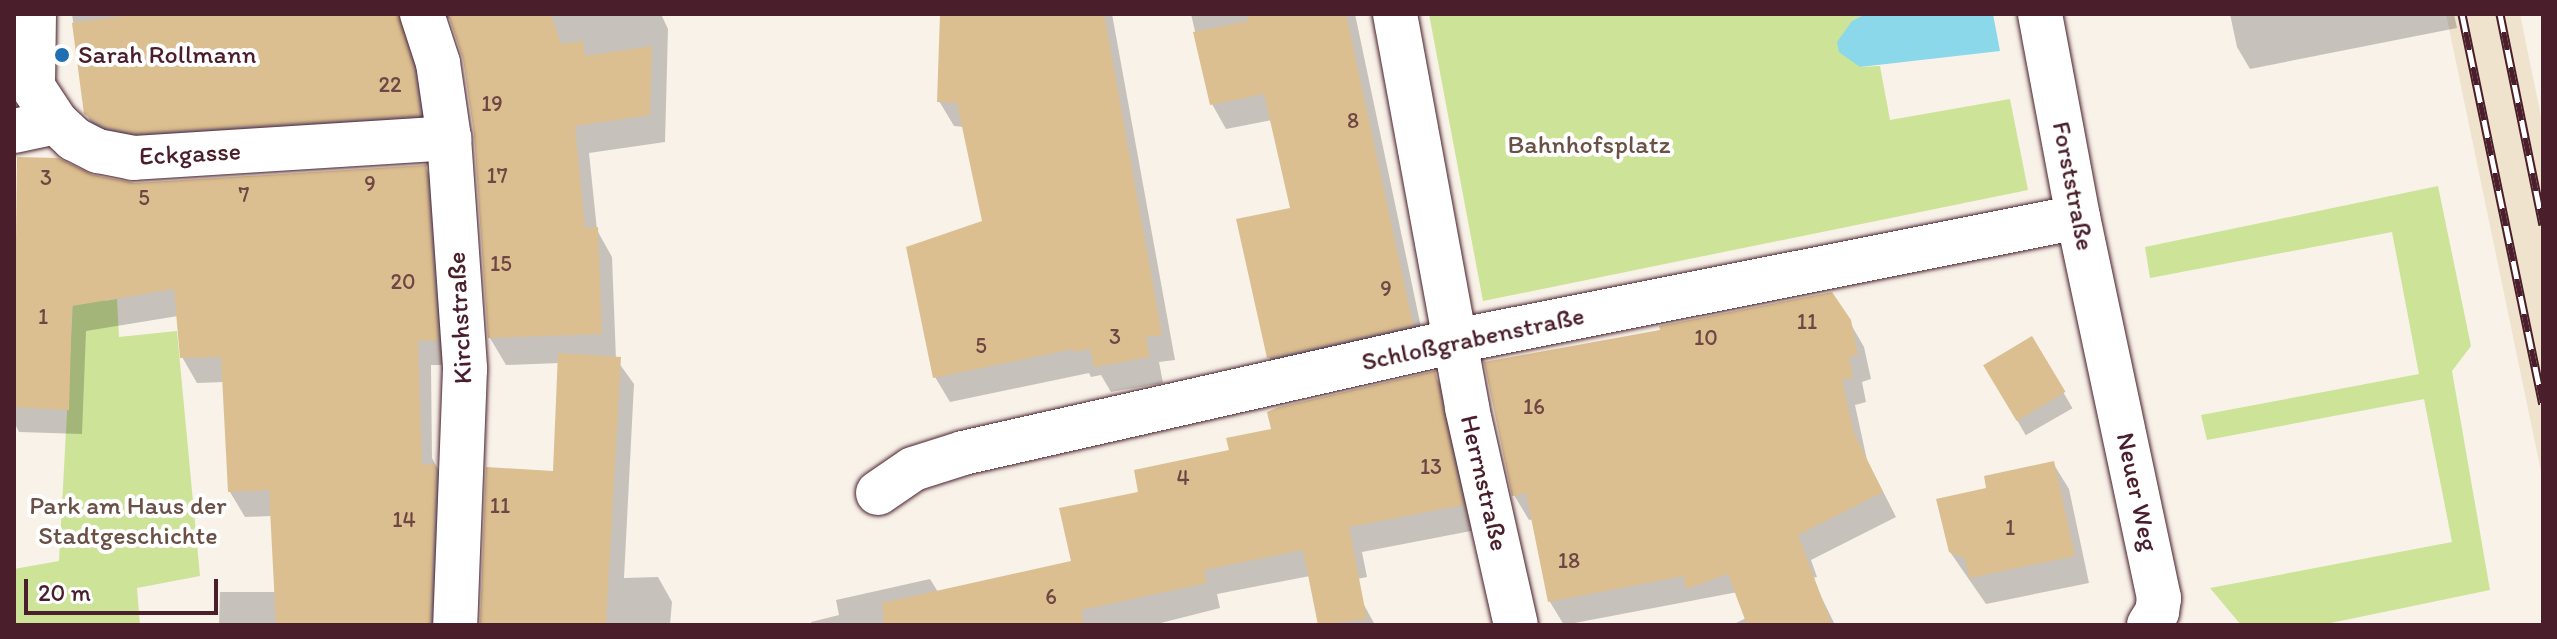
<!DOCTYPE html>
<meta charset="utf-8">
<style>
body{margin:0}
#map{position:relative;width:2557px;height:639px;overflow:hidden;background:#f8f2e9;font-family:Itim,sans-serif}
div>[style]{position:absolute}
.built>*{inset:0;background:#f0e3ce}
.green>*{inset:0;background:#cde398}
.water>*{inset:0;background:#8bd8eb}
.shadow>*{inset:0;background:#0003;transform-origin:0 0}
.building>*{inset:0;background:#dcbf90;transform-origin:0 0}
.roads{filter:drop-shadow(0 0 2px #4a1f2b) drop-shadow(0 0 2px #4a1f2b)}
.minor>*{height:44px;margin:-22px;padding:0 22px;transform-origin:22px;border-radius:22px;background:#fff}
.rail>*{height:9px;margin-top:-4.5px;transform-origin:0;background:repeating-linear-gradient(90deg,#fff 0 18px,#4a1f2b 0 36px);box-sizing:border-box;border-block:2px solid #4a1f2b}
.dots>*{width:22px;height:22px;translate:-50% -50%;box-sizing:border-box;border:4px solid #fff;border-radius:50%}
span{translate:-50% -50%;white-space:nowrap;text-align:center;line-height:1.15;-webkit-text-stroke:8px #fff;paint-order:stroke}
.number-label{font-size:22px;color:#6e4744}
.number-label span{-webkit-text-stroke-width:0}
.poi-label{font-size:26px;color:#4a1f2b}
.left{translate:0 -50%;text-align:left}
.park-label{font-size:26px;color:#6b5046}
.street-label{font-size:26px;color:#4a1f2b}
.frame{position:absolute;inset:0;border:16px solid #4a1f2b;pointer-events:none}
.scale{position:absolute;left:24px;top:579px;width:194px;height:36px;box-sizing:border-box;border:4px solid #4a1f2b;border-top:0;padding-left:10px;font-size:24px;line-height:28px;white-space:nowrap;color:#4a1f2b;-webkit-text-stroke:6px #fff;paint-order:stroke}
</style>
<div id="map">
<div class="built">
<div style="clip-path:polygon(2446px 14px,2520px 14px,2543px 126px,2543px 481px)"></div>
</div>
<div class="green">
<div style="clip-path:polygon(1429px 14px,1865px 14px,1852px 21px,1860px 67px,1880px 66px,1890px 120px,2010px 99px,2028px 190px,1483px 301px)"></div>
<div style="clip-path:polygon(2438px 186px,2471px 346px,2452px 371px,2490px 590px,2321px 625px,2241px 625px,2210px 588px,2452px 542px,2424px 399px,2207px 440px,2201px 415px,2419px 374px,2392px 232px,2150px 278px,2145px 247px)"></div>
<div style="clip-path:polygon(101px 256px,105px 301px,117px 299px,119px 337px,177px 331px,200px 576px,137px 588px,140px 625px,14px 625px,14px 569px,59px 561px,73px 301px)"></div>
</div>
<div class="water">
<div style="clip-path:polygon(1865px 14px,1993px 14px,2000px 51px,1860px 67px,1839px 52px,1837px 42px,1852px 21px)"></div>
</div>
<div class="shadow">
<div style="clip-path:polygon(72px 14px,661px 14px,668px 29px,665px 142px,589px 153px,597px 230px,612px 257px,616px 359px,634px 384px,624px 578px,658px 577px,672px 602px,670px 625px,482px 625px,555px 473px,560px 363px,506px 365px,490px 338px,476px 134px,464px 55px,452px 20px,443px 16px,435px 142px,102px 141px,86px 113px)"></div>
<div style="clip-path:polygon(942px 14px,1112px 14px,1175px 360px,1159px 362px,1163px 383px,1111px 392px,1101px 375px,1091px 377px,1089px 373px,950px 402px,935px 377px,984px 223px,964px 127px,954px 126px,939px 101px)"></div>
<div style="clip-path:polygon(1191px 14px,1355px 14px,1426px 351px,1284px 383px,1269px 357px,1292px 210px,1272px 120px,1226px 129px,1212px 104px)"></div>
<div style="clip-path:polygon(2230px 14px,2454px 14px,2457px 28px,2250px 69px,2237px 47px)"></div>
<div style="clip-path:polygon(19px 159px,134px 185px,425px 167px,439px 192px,451px 365px,431px 365px,432px 458px,450px 492px,444px 625px,219px 625px,220px 592px,276px 592px,272px 516px,245px 517px,230px 492px,225px 382px,197px 383px,182px 357px,178px 316px,86px 331px,82px 434px,19px 432px,14px 422px)"></div>
<div style="clip-path:polygon(1849px 321px,1864px 347px,1871px 379px,1862px 382px,1866px 402px,1855px 405px,1867px 460px,1896px 517px,1811px 560px,1817px 577px,1564px 625px,1550px 602px,1534px 519px,1529px 520px,1514px 495px)"></div>
<div style="left:2032px;top:338px;width:81px;height:54px;rotate:60deg"></div>
<div style="clip-path:polygon(1434px 374px,1448px 398px,1476px 530px,1362px 552px,1367px 577px,1322px 586px,1315px 575px,1217px 594px,1220px 608px,1153px 625px,812px 625px,811px 622px,839px 615px,836px 600px,930px 579px,938px 592px,1073px 563px,1141px 493px,1273px 431px)"></div>
<div style="clip-path:polygon(2053px 463px,2069px 489px,2089px 583px,1986px 604px,1950px 552px,1989px 490px)"></div>
<div style="clip-path:polygon(1815px 584px,1835px 625px,1732px 625px)"></div>
<div style="clip-path:polygon(1363px 603px,1375px 625px,1332px 625px)"></div>
</div>
<div class="building">
<div style="clip-path:polygon(139px 14px,398px 14px,414px 69px,420px 115px,135px 133px,106px 127px,84px 114px,72px 23px)"></div>
<div style="clip-path:polygon(448px 14px,551px 14px,561px 44px,583px 41px,585px 56px,652px 46px,650px 115px,575px 126px,585px 228px,598px 227px,602px 334px,488px 338px,474px 134px,463px 59px)"></div>
<div style="clip-path:polygon(940px 14px,1104px 14px,1162px 335px,1146px 337px,1150px 357px,1094px 367px,1090px 349px,1074px 352px,1073px 349px,933px 378px,906px 247px,982px 221px,957px 103px,937px 102px)"></div>
<div style="clip-path:polygon(1247px 14px,1346px 14px,1413px 325px,1267px 358px,1236px 219px,1290px 208px,1264px 94px,1210px 105px,1193px 32px,1248px 21px)"></div>
<div style="clip-path:polygon(17px 157px,58px 158px,93px 175px,135px 183px,426px 165px,438px 340px,418px 341px,422px 464px,436px 465px,430px 625px,276px 625px,269px 490px,228px 492px,221px 357px,180px 358px,174px 289px,72px 306px,69px 410px,14px 407px)"></div>
<div style="clip-path:polygon(1832px 292px,1851px 320px,1858px 355px,1849px 357px,1853px 377px,1842px 380px,1854px 433px,1883px 492px,1798px 535px,1832px 625px,1747px 625px,1728px 574px,1686px 589px,1684px 576px,1548px 602px,1526px 493px,1512px 496px,1484px 362px,1660px 330px,1659px 326px)"></div>
<div style="left:2032px;top:336px;width:65px;height:57px;rotate:59deg"></div>
<div style="clip-path:polygon(558px 353px,621px 357px,606px 625px,480px 625px,486px 467px,553px 471px)"></div>
<div style="clip-path:polygon(1435px 371px,1463px 505px,1349px 527px,1367px 619px,1318px 625px,1303px 550px,1204px 570px,1207px 583px,1081px 610px,1084px 625px,884px 625px,882px 603px,1071px 561px,1059px 508px,1138px 492px,1134px 470px,1229px 450px,1226px 438px,1271px 429px,1267px 412px,1279px 407px)"></div>
<div style="clip-path:polygon(2054px 461px,2075px 556px,1969px 578px,1965px 558px,1949px 552px,1936px 499px,1986px 488px,1984px 476px)"></div>
</div>
<div class="roads">
<div class="minor">
<div style="left:34px;top:14px;width:73px;rotate:90.8deg"></div>
<div style="left:33px;top:87px;width:42px;rotate:56.7deg"></div>
<div style="left:56px;top:122px;width:25px;rotate:43deg"></div>
<div style="left:74px;top:139px;width:27px;rotate:27deg"></div>
<div style="left:98px;top:151px;width:36px;rotate:11deg"></div>
<div style="left:133px;top:158px;width:317px;rotate:-3.6deg"></div>
<div style="left:422px;top:14px;width:52px;rotate:71.9deg"></div>
<div style="left:438px;top:63px;width:76px;rotate:81.7deg"></div>
<div style="left:449px;top:138px;width:232px;rotate:86deg"></div>
<div style="left:465px;top:369px;width:256px;rotate:92.2deg"></div>
<div style="left:1395px;top:14px;width:401px;rotate:79.6deg"></div>
<div style="left:1467px;top:408px;width:222px;rotate:77.3deg"></div>
<div style="left:2040px;top:14px;width:207px;rotate:79.4deg"></div>
<div style="left:2078px;top:217px;width:390px;rotate:78deg"></div>
<div style="left:2159px;top:598px;width:14px;rotate:98deg"></div>
<div style="left:2157px;top:612px;width:15px;rotate:122deg"></div>
<div style="left:14px;top:131px;width:43px;rotate:-12.1deg"></div>
<div style="left:878px;top:493px;width:42px;rotate:-34.4deg"></div>
<div style="left:913px;top:469px;width:52px;rotate:-17.7deg"></div>
<div style="left:963px;top:453px;width:506px;rotate:-12.8deg"></div>
<div style="left:1456px;top:341px;width:634px;rotate:-11.27deg"></div>
</div>
</div>
<div class="rail">
<div style="left:2462px;top:14px;width:398px;rotate:78.3deg"></div>
<div style="left:2500px;top:14px;width:215px;rotate:78.5deg"></div>
</div>
<div class="dots">
<div style="left:62px;top:55px;background:#1f6fb2"></div>
</div>
<div class="number-label">
<span style="left:390px;top:85px">22</span>
<span style="left:492px;top:104px">19</span>
<span style="left:1353px;top:121px">8</span>
<span style="left:497px;top:176px">17</span>
<span style="left:46px;top:178px">3</span>
<span style="left:370px;top:184px">9</span>
<span style="left:244px;top:195px">7</span>
<span style="left:144px;top:198px">5</span>
<span style="left:501px;top:264px">15</span>
<span style="left:403px;top:282px">20</span>
<span style="left:1386px;top:289px">9</span>
<span style="left:43px;top:317px">1</span>
<span style="left:1807px;top:322px">11</span>
<span style="left:1115px;top:337px">3</span>
<span style="left:1706px;top:338px">10</span>
<span style="left:981px;top:346px">5</span>
<span style="left:1534px;top:407px">16</span>
<span style="left:1431px;top:467px">13</span>
<span style="left:1183px;top:478px">4</span>
<span style="left:500px;top:506px">11</span>
<span style="left:404px;top:520px">14</span>
<span style="left:2010px;top:528px">1</span>
<span style="left:1569px;top:561px">18</span>
<span style="left:1051px;top:597px">6</span>
</div>
<div class="poi-label">
<span class="left" style="left:78px;top:55px">Sarah Rollmann</span>
</div>
<div class="park-label">
<span style="left:1589px;top:145px">Bahnhofsplatz</span>
<span style="left:128px;top:521px">Park am Haus der<br>Stadtgeschichte</span>
</div>
<div class="street-label">
<span style="left:190px;top:154px;rotate:-3deg">Eckgasse</span>
<span style="left:2073px;top:186px;rotate:79deg">Forststraße</span>
<span style="left:460px;top:318px;rotate:-93deg">Kirchstraße</span>
<span style="left:1473px;top:339px;rotate:-12deg">Schloßgrabenstraße</span>
<span style="left:1484px;top:483px;rotate:77deg">Herrnstraße</span>
<span style="left:2137px;top:492px;rotate:78deg">Neuer Weg</span>
</div>
<div class="frame"></div>
<div class="scale">20 m</div>
</div>
